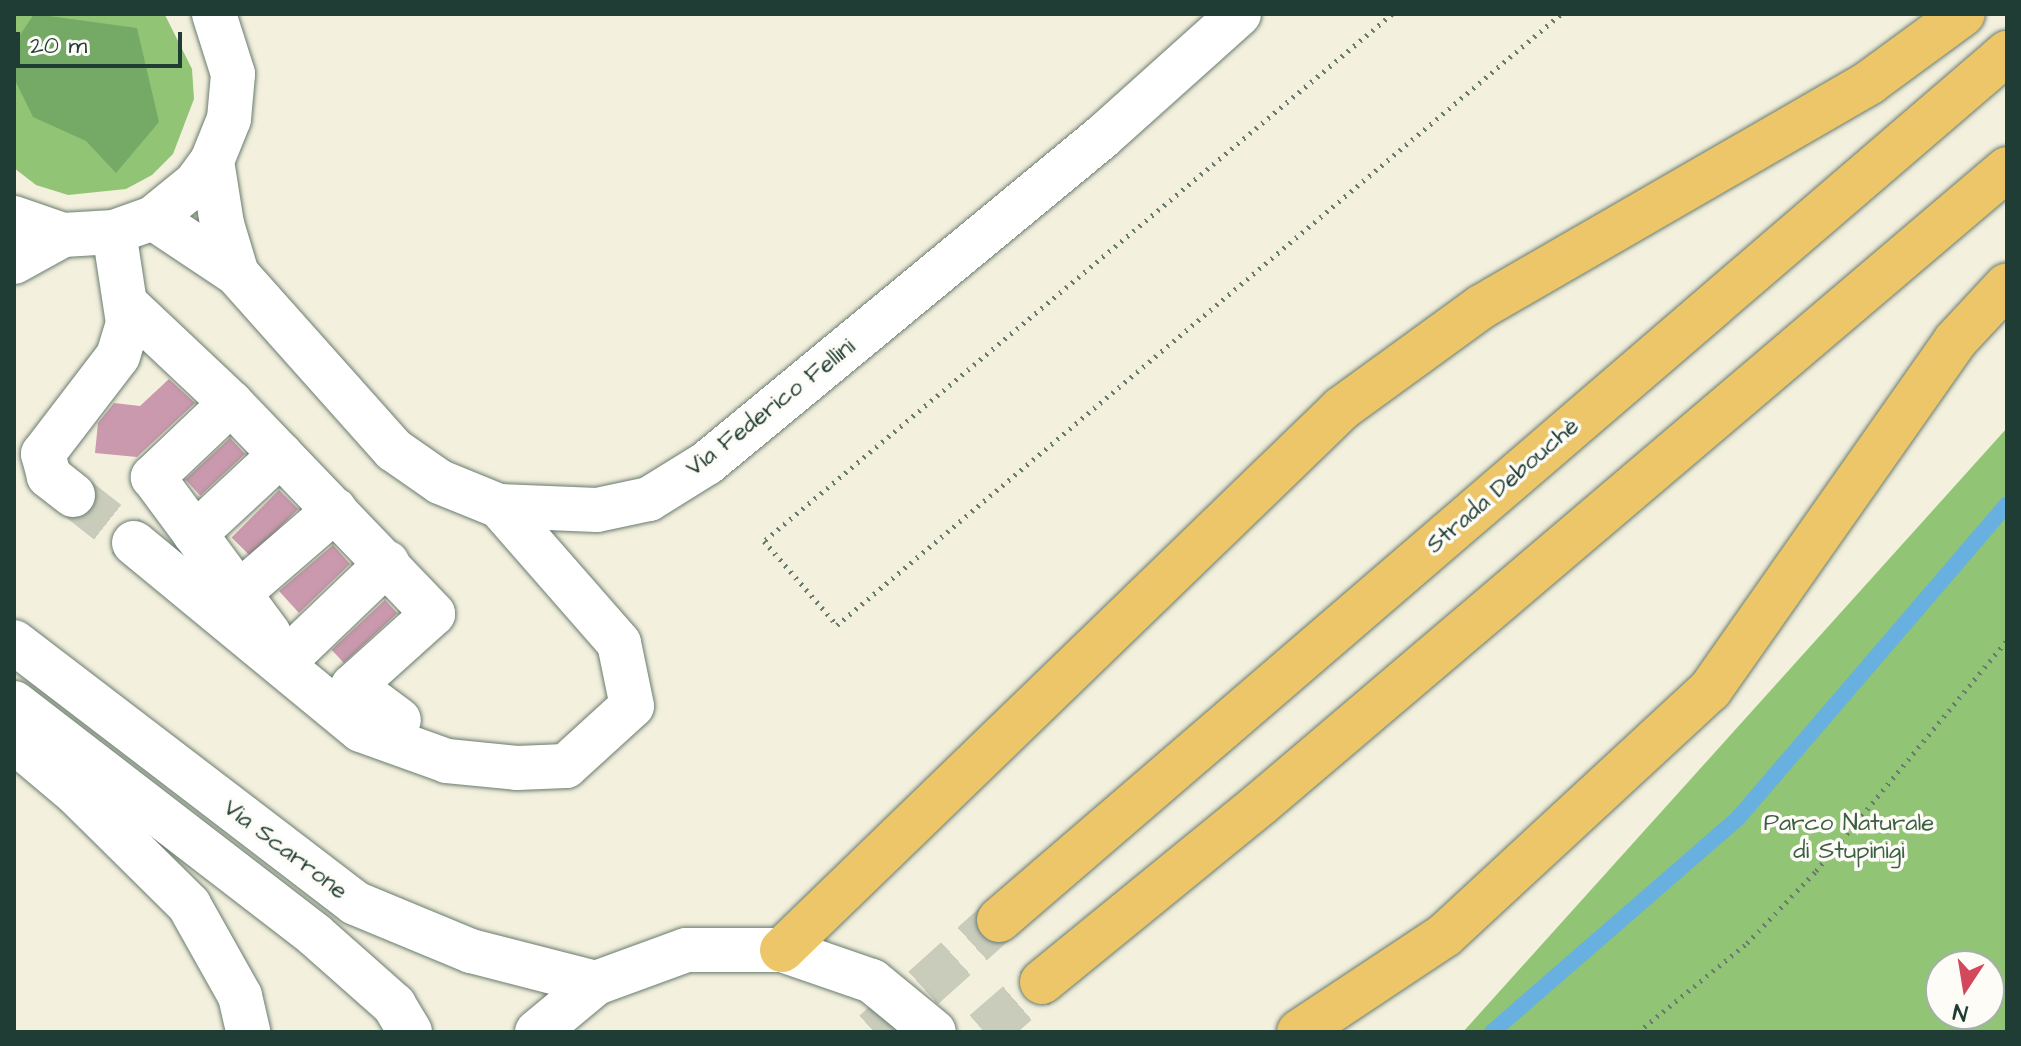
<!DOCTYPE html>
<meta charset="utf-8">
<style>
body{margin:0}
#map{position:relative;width:2021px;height:1046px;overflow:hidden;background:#f3f0dd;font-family:"Architects Daughter",sans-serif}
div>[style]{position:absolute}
.green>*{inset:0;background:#91c475}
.forest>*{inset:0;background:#74aa66}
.stream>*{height:16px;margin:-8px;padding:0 8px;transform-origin:8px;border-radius:8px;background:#68b0df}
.building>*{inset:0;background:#ca99ad;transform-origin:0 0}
.minor-tunnel>*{height:44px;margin-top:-22px;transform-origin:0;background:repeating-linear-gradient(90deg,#c9ccbb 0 44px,transparent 0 66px)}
.major-tunnel>*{height:44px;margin-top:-22px;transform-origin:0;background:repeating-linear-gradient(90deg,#c9ccbb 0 44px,transparent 0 66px)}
.path>*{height:5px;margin-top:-2.5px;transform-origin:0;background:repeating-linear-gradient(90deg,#697c6f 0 2px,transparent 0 8px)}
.roads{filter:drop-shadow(0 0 2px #697c6f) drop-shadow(0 0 2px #697c6f)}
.minor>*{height:44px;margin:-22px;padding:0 22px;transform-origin:22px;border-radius:22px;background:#fff}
.major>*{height:44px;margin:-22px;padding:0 22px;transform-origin:22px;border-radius:22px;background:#ecc669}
span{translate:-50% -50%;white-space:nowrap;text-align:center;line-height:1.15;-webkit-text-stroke:7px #fdfcf7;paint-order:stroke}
.street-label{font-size:24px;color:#1f3d34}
.park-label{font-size:24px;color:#3c5f44}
.frame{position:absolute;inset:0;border:16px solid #1f3d34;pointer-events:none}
.north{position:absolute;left:1925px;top:950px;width:80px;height:80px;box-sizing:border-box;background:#fdfcf7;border:2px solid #a4b0a9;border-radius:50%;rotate:192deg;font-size:22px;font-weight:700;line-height:32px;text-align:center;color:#1f3d34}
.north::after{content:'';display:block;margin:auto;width:28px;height:36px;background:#d1495b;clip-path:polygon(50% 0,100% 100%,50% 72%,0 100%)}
.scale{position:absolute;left:16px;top:32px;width:166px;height:36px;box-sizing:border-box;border:4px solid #1f3d34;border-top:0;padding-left:10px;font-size:24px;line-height:28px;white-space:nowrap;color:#1f3d34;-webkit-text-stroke:6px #fdfcf7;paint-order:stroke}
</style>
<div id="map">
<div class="green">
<div style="clip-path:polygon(14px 14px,165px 15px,192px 69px,194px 99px,173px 154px,152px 175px,126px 189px,68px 195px,36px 185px,14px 168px)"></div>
<div style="clip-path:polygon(evenodd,2007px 428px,2007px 1032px,1463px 1032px,2007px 428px,1941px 966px,1989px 966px,1989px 1014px,1941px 1014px,1941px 966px)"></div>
</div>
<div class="forest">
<div style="clip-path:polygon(34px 14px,137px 28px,159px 122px,116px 173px,86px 141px,33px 117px,14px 78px,14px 44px)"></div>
</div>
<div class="stream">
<div style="left:1492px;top:1032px;width:327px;rotate:-41deg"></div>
<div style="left:1739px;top:817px;width:412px;rotate:-49.4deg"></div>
</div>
<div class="building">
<div style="clip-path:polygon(169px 379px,195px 403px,137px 457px,95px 453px,98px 423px,114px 403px,140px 406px)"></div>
<div style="left:230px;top:438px;width:22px;height:61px;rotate:47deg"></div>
<div style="left:279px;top:490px;width:27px;height:67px;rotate:45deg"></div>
<div style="clip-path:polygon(333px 545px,350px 564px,299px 613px,279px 591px)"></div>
<div style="left:385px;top:600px;width:18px;height:73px;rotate:47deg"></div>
</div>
<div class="minor-tunnel">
<div style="left:73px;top:495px;width:78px;rotate:38.2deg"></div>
</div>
<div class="major-tunnel">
<div style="left:874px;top:1032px;width:168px;rotate:-41.9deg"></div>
<div style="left:984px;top:1032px;width:77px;rotate:-40.8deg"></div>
</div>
<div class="path">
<div style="left:1392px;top:14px;width:820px;rotate:140deg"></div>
<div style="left:764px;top:541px;width:111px;rotate:49deg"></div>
<div style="left:837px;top:625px;width:947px;rotate:-40.16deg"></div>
<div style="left:1638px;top:1032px;width:141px;rotate:-39.2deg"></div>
<div style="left:1747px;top:943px;width:100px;rotate:-46.2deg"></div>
<div style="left:1816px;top:871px;width:300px;rotate:-50.4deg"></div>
</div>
<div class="roads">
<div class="minor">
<div style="left:212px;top:161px;width:64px;rotate:81deg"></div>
<div style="left:222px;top:224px;width:52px;rotate:73.3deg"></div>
<div style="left:14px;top:218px;width:52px;rotate:19.1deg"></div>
<div style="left:63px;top:235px;width:51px;rotate:-3.4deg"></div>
<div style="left:114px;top:232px;width:41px;rotate:-19.7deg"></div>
<div style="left:153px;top:218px;width:55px;rotate:-39.1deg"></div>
<div style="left:196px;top:183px;width:27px;rotate:-54deg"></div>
<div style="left:212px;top:161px;width:45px;rotate:-68deg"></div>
<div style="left:229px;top:119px;width:45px;rotate:-84.9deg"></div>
<div style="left:233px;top:74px;width:63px;rotate:-107.6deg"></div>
<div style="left:153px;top:218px;width:101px;rotate:33.7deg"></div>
<div style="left:237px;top:274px;width:236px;rotate:48.3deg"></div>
<div style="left:394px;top:450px;width:56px;rotate:34.8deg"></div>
<div style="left:440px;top:482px;width:64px;rotate:22.1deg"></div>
<div style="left:499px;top:506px;width:98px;rotate:2.3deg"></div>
<div style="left:597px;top:510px;width:53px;rotate:-11.9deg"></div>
<div style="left:649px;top:499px;width:68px;rotate:-31.8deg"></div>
<div style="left:707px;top:463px;width:512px;rotate:-39.53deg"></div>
<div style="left:1102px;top:137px;width:184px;rotate:-41.9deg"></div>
<div style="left:14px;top:262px;width:56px;rotate:-28.9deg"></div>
<div style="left:126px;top:304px;width:144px;rotate:43.3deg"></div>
<div style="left:231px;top:403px;width:292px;rotate:46.2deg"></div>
<div style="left:433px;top:614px;width:108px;rotate:138deg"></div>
<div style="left:353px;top:686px;width:57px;rotate:36.5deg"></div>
<div style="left:231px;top:403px;width:108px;rotate:136.5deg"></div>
<div style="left:153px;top:477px;width:195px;rotate:53.5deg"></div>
<div style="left:73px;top:495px;width:31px;rotate:-142deg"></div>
<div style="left:49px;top:476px;width:23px;rotate:-105deg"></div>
<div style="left:43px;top:454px;width:123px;rotate:-52.6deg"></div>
<div style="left:118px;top:356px;width:34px;rotate:-73deg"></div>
<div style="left:128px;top:323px;width:92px;rotate:-98.7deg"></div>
<div style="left:195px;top:534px;width:117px;rotate:-42.9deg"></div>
<div style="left:134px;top:543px;width:294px;rotate:39.5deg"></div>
<div style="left:361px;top:730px;width:91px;rotate:19.8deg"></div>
<div style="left:447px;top:761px;width:70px;rotate:5.7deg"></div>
<div style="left:517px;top:768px;width:49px;rotate:-2.3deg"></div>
<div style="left:566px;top:766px;width:89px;rotate:-42.3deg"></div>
<div style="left:632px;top:706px;width:64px;rotate:-101.7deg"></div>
<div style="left:619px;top:643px;width:182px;rotate:-131.2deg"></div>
<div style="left:239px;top:593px;width:127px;rotate:-40.8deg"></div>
<div style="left:14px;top:642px;width:429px;rotate:37.4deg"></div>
<div style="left:355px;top:903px;width:126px;rotate:22.5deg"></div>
<div style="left:471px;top:951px;width:129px;rotate:14.4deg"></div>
<div style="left:287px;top:659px;width:139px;rotate:-43.8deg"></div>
<div style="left:14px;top:703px;width:380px;rotate:37.6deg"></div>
<div style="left:315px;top:935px;width:106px;rotate:41.5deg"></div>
<div style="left:394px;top:1005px;width:31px;rotate:59deg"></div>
<div style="left:14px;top:741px;width:81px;rotate:40deg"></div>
<div style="left:76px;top:793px;width:159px;rotate:44.7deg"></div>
<div style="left:189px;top:905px;width:104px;rotate:60.7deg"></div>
<div style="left:240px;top:996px;width:37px;rotate:77deg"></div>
<div style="left:537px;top:1032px;width:77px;rotate:-39.7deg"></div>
<div style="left:596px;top:983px;width:96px;rotate:-20.1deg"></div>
<div style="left:686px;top:950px;width:96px"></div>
<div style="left:782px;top:950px;width:95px;rotate:19deg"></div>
<div style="left:872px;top:981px;width:80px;rotate:39.4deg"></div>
</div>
<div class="major">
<div style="left:999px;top:920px;width:1330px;rotate:-40.7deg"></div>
<div style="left:782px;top:950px;width:779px;rotate:-44.06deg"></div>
<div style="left:1342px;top:408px;width:172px;rotate:-36deg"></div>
<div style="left:1481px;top:307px;width:449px;rotate:-30deg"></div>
<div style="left:1870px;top:82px;width:115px;rotate:-36.2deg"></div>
<div style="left:1042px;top:982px;width:280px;rotate:-39.2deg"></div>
<div style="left:1259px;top:805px;width:982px;rotate:-40.37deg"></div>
<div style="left:1299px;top:1032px;width:175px;rotate:-33.6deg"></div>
<div style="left:1445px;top:935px;width:361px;rotate:-42.8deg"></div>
<div style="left:1710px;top:690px;width:426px;rotate:-54.9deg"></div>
<div style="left:1955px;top:341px;width:76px;rotate:-47.1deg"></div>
</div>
</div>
<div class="street-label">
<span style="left:771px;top:408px;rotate:-38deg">Via Federico Fellini</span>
<span style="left:1503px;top:486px;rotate:-41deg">Strada Debouchè</span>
<span style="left:285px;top:850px;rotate:37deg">Via Scarrone</span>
</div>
<div class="park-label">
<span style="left:1849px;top:838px">Parco Naturale<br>di Stupinigi</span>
</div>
<div class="frame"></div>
<div class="north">N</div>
<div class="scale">20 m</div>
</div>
